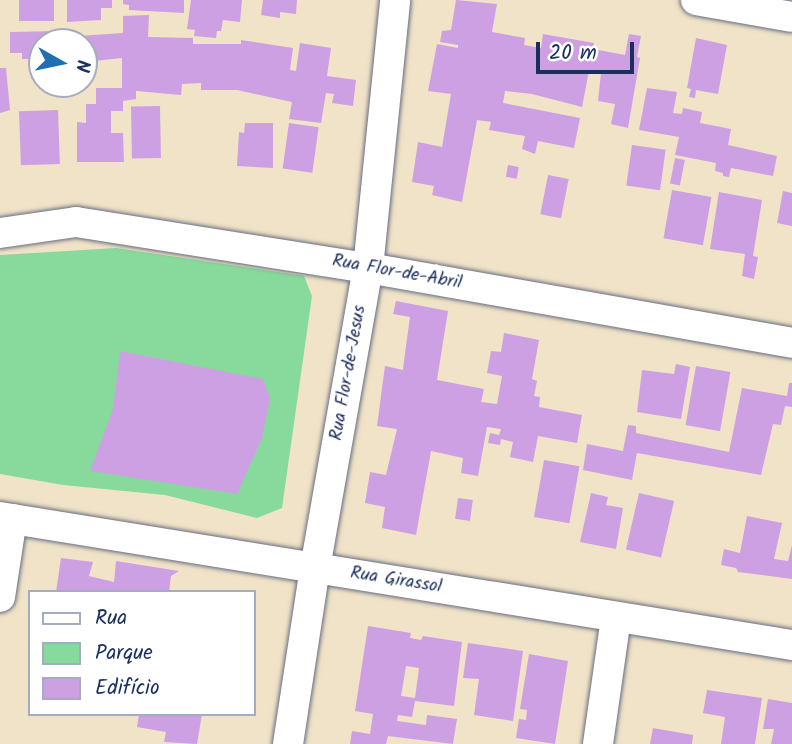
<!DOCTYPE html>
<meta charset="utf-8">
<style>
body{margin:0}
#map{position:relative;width:792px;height:744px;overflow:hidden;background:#f1e3c7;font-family:Kalam,sans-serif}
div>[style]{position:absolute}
.green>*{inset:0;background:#88da9c}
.building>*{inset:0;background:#cda0e3;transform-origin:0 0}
.roads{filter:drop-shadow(0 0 2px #666e83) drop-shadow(0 0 2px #666e83)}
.minor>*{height:30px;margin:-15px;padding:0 15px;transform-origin:15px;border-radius:15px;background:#fff}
span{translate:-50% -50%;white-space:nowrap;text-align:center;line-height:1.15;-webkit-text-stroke:7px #fff;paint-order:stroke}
.street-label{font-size:18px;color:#1b2f5e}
.legend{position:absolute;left:28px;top:590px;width:228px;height:126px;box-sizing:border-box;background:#fff;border:2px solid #a4acbf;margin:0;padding:9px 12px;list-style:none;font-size:21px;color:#1b2f5e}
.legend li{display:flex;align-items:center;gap:14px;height:35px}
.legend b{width:35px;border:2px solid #a4acbf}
.north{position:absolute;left:28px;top:28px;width:70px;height:70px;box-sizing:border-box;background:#fff;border:2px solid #a4acbf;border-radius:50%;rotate:99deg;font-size:19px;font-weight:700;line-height:28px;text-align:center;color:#1b2f5e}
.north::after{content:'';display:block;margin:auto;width:24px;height:32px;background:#1f6fb2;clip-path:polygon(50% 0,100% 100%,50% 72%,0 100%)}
.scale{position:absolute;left:536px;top:42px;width:98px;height:32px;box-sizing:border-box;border:4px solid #1b2f5e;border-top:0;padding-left:9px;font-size:21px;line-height:24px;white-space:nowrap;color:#1b2f5e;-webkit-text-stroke:5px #fff;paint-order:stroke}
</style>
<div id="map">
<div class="green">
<div style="clip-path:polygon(116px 248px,304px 276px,312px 296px,282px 508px,257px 518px,165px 495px,63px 485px,0 474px,0 255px)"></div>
</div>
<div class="building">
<div style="left:19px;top:0;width:35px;height:21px"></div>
<div style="clip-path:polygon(67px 0,112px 0,112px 8px,101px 8px,101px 20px,67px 22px)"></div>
<div style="clip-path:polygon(123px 0,184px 0,184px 13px,129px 10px,129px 5px,123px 4px)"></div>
<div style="clip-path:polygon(191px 0,242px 0,240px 22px,223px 20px,221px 31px,217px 31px,216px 38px,194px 36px,195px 30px,187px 29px)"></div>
<div style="clip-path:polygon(263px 0,297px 0,296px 14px,280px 12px,280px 18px,261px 15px)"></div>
<div style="clip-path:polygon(456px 0,497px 4px,492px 32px,525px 38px,524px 45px,541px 48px,543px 34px,594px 43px,593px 49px,625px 55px,629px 34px,641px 36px,637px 57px,640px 58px,628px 128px,611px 124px,615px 104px,598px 101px,601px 73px,589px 71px,582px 107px,532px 94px,505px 91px,503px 103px,580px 118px,574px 148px,538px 141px,535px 154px,522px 149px,525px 136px,489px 130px,491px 122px,477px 120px,462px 202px,432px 195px,434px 186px,412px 182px,418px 142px,442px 147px,451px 94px,428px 91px,437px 44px,458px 48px,458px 45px,440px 42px,442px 31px,451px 30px)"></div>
<div style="clip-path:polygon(149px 15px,148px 37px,193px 38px,193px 44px,241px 44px,241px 40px,293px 48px,290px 70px,296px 71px,300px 43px,331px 48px,327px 76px,356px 80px,353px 106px,332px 103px,334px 94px,326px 93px,321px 123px,289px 119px,292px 102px,237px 90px,201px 90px,201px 83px,182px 84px,181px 95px,136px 91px,136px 99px,123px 101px,123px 111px,111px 111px,111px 133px,123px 133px,124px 162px,77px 162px,77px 122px,86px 123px,86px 104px,96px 104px,96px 88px,122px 88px,122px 58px,84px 62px,84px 42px,65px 42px,65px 37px,123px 33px,123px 16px)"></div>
<div style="clip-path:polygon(56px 31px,56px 42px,42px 42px,42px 51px,37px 51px,37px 59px,22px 59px,22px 53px,10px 53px,10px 32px)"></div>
<div style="clip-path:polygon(696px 38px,727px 45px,718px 94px,696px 90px,695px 98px,689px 97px,691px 89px,687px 88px)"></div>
<div style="clip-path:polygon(0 68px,6px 68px,10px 110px,0 113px)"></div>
<div style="clip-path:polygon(647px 88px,677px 92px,673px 113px,682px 114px,683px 108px,702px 112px,700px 123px,731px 129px,728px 145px,777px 156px,773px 176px,731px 168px,729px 177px,723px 176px,723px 173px,715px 171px,716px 163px,675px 155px,679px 137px,639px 130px)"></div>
<div style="left:160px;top:106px;width:52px;height:29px;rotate:89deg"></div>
<div style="left:58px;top:110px;width:54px;height:39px;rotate:88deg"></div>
<div style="clip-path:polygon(245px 123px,273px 123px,273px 168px,237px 166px,239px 132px,244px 133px)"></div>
<div style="left:289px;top:123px;width:30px;height:46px;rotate:8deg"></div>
<div style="left:632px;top:145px;width:34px;height:41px;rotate:8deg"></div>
<div style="left:675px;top:158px;width:10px;height:26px;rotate:11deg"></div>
<div style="left:508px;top:165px;width:11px;height:12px;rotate:10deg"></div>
<div style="left:548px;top:175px;width:21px;height:40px;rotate:11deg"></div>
<div style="left:672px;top:190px;width:40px;height:49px;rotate:10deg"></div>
<div style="clip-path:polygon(783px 191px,792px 193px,792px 226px,777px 223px)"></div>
<div style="clip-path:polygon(719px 192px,762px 200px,753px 256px,758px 257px,754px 279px,742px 276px,745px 254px,710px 249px)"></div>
<div style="clip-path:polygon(396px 301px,448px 311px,437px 380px,484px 389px,481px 402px,497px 404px,502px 376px,487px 373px,491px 351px,501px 352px,504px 333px,539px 340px,532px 379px,537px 381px,534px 396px,540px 397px,539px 407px,582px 415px,577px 443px,538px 436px,533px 462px,510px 457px,513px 442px,501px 439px,500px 445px,488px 443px,490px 433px,499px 435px,501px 429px,487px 427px,478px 476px,461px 473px,463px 458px,431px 451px,416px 535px,382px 528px,385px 507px,365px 503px,370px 472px,386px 475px,397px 429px,377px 426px,385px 366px,403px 370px,405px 353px,410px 317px,393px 314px)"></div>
<div style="clip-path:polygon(120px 351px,263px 379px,270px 398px,262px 438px,237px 494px,90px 471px,113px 409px)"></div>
<div style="clip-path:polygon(676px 364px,690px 367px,681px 419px,637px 412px,642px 370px,674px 374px)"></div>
<div style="left:696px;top:366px;width:35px;height:60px;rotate:10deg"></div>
<div style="clip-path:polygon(789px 383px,792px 383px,792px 407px,785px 406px,781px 425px,773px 424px,761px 475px,637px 453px,632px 480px,583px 470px,587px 444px,623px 451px,628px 425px,636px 426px,636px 433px,729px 452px,742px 388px,787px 396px)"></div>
<div style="left:544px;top:460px;width:36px;height:58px;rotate:10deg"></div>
<div style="clip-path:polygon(591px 493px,608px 497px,606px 505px,623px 508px,616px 549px,580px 542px)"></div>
<div style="left:639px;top:493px;width:36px;height:58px;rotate:13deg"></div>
<div style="left:458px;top:498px;width:15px;height:21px;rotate:8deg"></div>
<div style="clip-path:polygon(747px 516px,782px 523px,774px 559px,788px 561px,792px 545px,792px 579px,738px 572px,736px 568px,721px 565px,724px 549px,740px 553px)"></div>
<div style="clip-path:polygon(61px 558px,93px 562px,89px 576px,114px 582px,116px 561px,179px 571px,171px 576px,169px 592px,56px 592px)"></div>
<div style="clip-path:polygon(evenodd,368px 626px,411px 633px,410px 638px,421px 640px,423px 636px,462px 642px,454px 706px,415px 701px,412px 717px,398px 715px,397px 721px,426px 725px,427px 715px,457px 719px,453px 744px,388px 736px,386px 744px,350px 744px,352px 731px,370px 734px,373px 714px,355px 711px,368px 626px,406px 666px,419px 668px,415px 698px,401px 696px,406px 666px)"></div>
<div style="clip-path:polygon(468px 643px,523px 651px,513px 721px,474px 715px,479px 679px,463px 678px)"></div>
<div style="clip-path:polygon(529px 654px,568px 661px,555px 744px,516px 738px,519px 719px,526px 720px,527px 710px,520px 709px)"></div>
<div style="clip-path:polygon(707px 690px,762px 698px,755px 744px,721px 744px,725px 717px,703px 713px)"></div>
<div style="clip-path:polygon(768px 699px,792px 703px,792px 744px,771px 744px,774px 729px,763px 729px)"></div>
<div style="clip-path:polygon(139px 714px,202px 714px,197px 744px,164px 742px,166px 732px,137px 727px)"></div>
<div style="clip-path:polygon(653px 728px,693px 735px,692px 744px,650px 744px)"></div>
</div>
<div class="roads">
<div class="minor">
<div style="left:696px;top:0;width:97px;rotate:10deg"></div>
<div style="left:0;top:233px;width:77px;rotate:-8.2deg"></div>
<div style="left:76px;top:222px;width:296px;rotate:9deg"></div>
<div style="left:368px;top:268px;width:431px;rotate:10deg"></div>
<div style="left:0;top:517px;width:802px;rotate:9.18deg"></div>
<div style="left:0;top:597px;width:79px;rotate:-81.3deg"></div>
<div style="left:288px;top:744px;width:178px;rotate:-81.3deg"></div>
<div style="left:315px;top:568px;width:305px;rotate:-80deg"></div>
<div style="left:368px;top:268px;width:269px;rotate:-84.2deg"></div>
<div style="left:598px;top:744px;width:128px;rotate:-81.9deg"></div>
</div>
</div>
<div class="street-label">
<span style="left:397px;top:273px;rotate:10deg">Rua Flor-de-Abril</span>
<span style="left:349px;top:373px;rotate:-80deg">Rua Flor-de-Jesus</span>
<span style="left:396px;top:581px;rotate:9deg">Rua Girassol</span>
</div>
<ul class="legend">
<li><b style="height:9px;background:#fff"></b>Rua</li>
<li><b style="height:19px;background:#88da9c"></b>Parque</li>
<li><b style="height:19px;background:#cda0e3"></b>Edifício</li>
</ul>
<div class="north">N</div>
<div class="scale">20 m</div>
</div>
